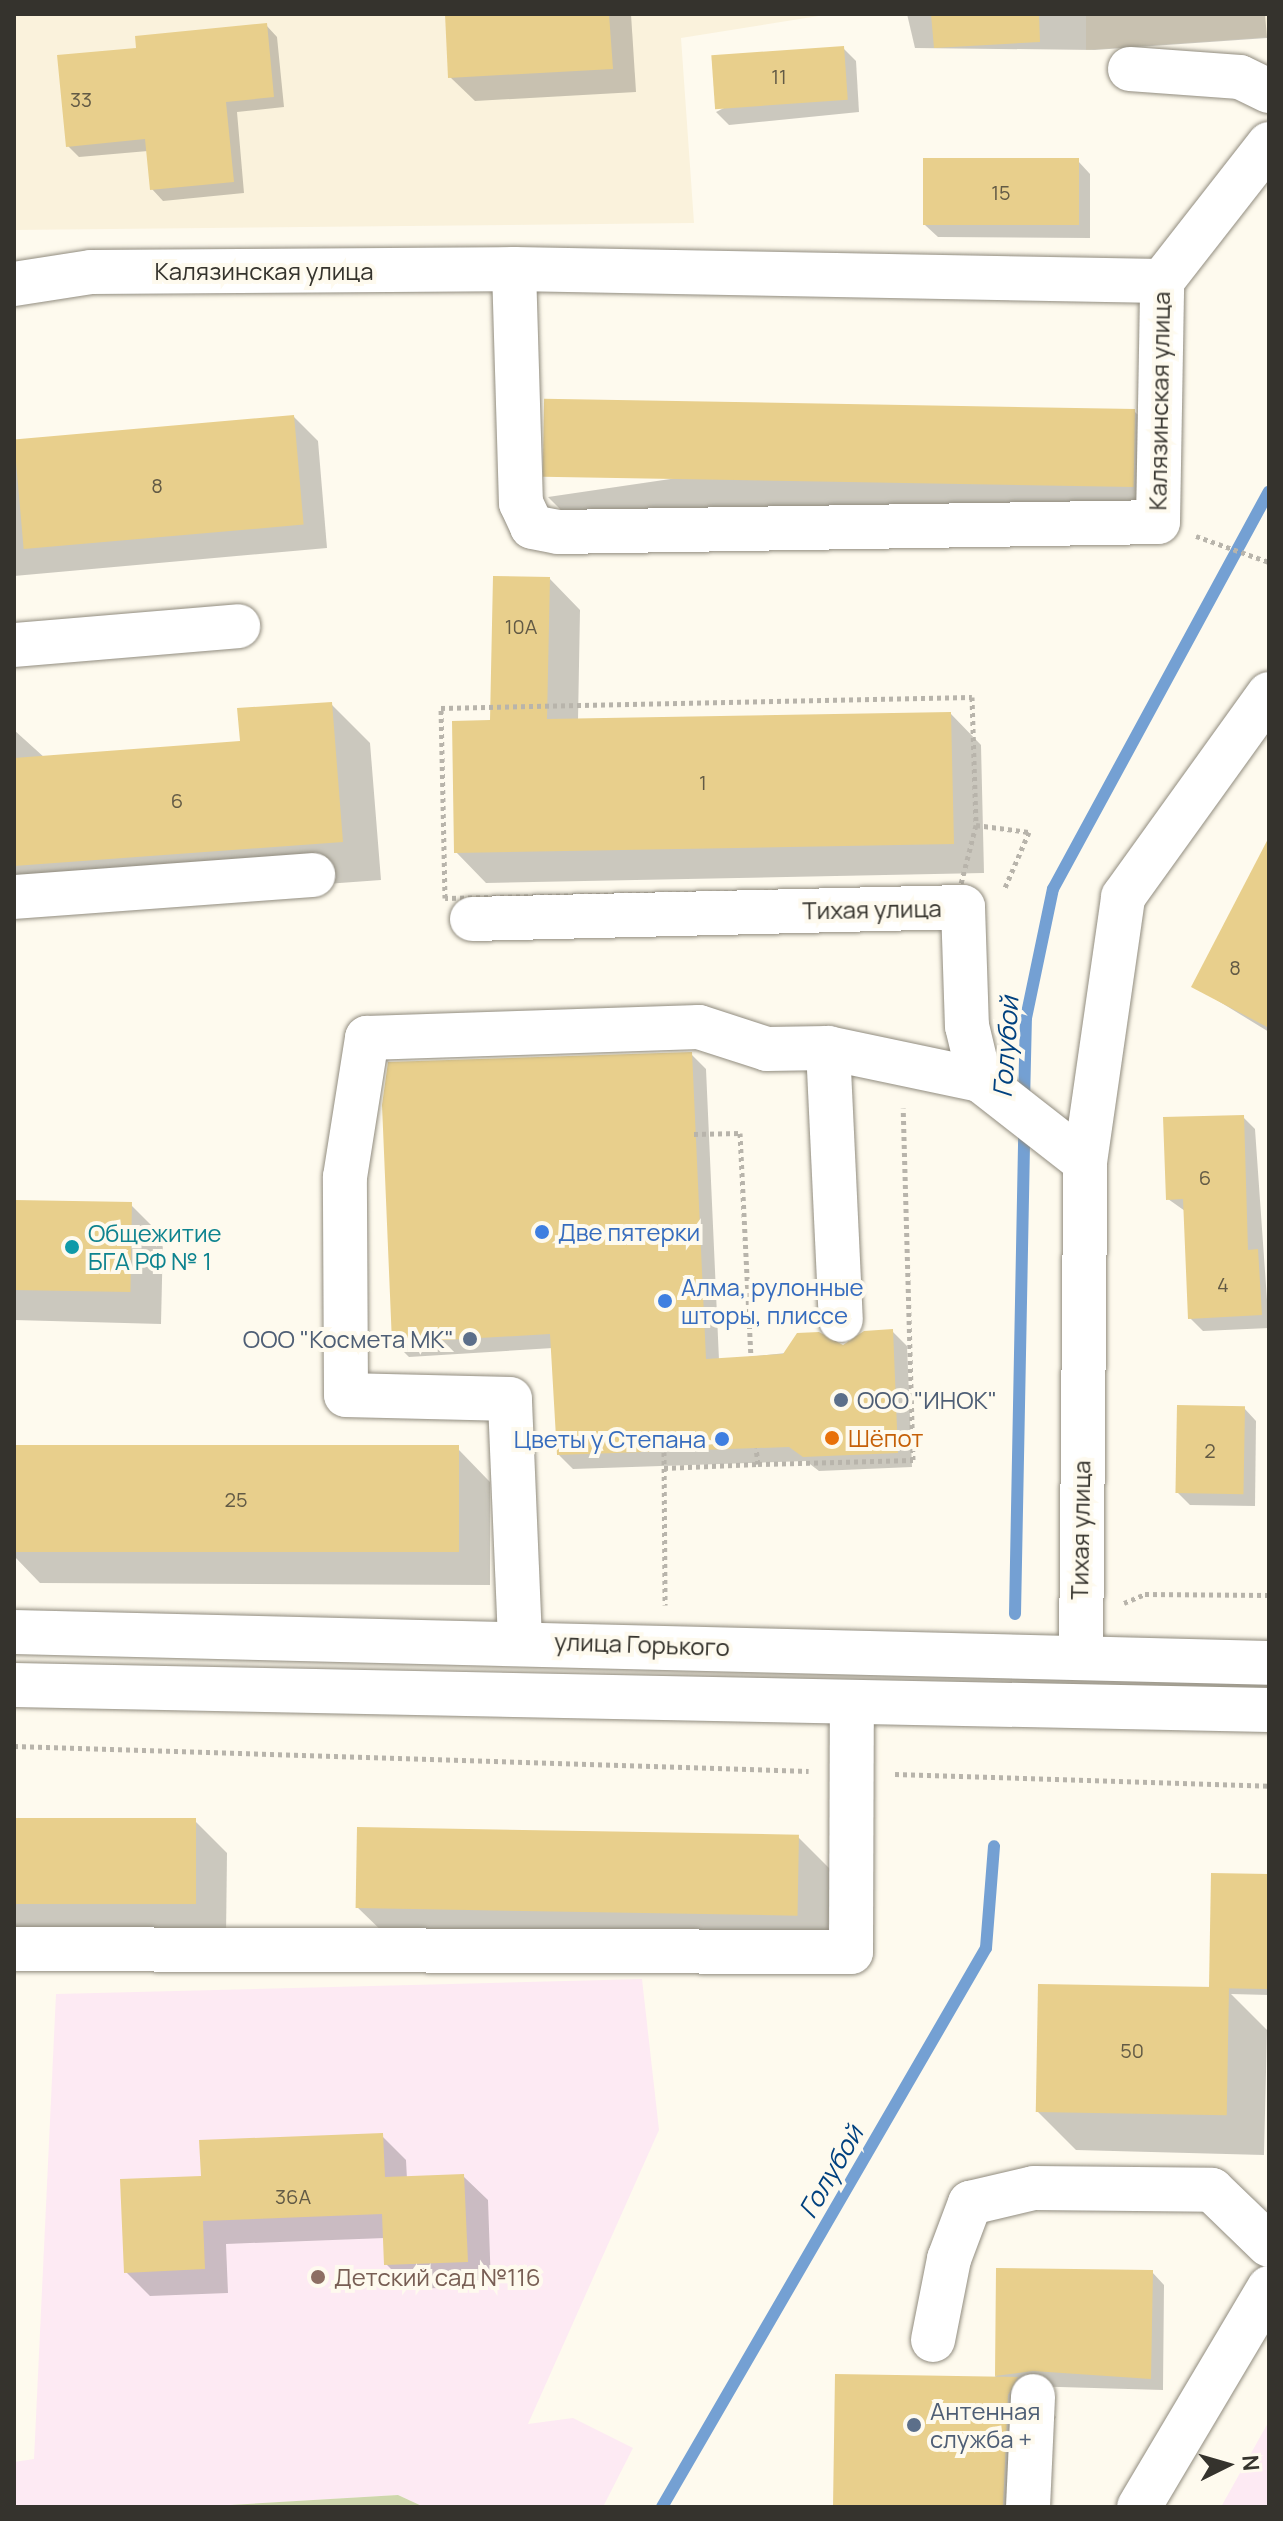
<!DOCTYPE html>
<meta charset="utf-8">
<style>
body{margin:0}
#map{position:relative;width:1283px;height:2521px;overflow:hidden;background:#fefaee;font-family:Manrope,sans-serif}
div>[style]{position:absolute}
.built>*{inset:0;background:#faf2dc}
.education>*{inset:0;background:#fdeaf3}
.green>*{inset:0;background:#ced6ac}
.shadow>*{inset:0;background:#0003}
.stream>*{height:12px;margin:-6px;padding:0 6px;transform-origin:6px;border-radius:6px;background:#74a0d3}
.building>*{inset:0;background:#e8cf8c;transform-origin:0 0}
.path>*{height:5px;margin-top:-2.5px;transform-origin:0;background:repeating-linear-gradient(90deg,#b8b4ab 0 4px,transparent 0 8px)}
.roads{filter:drop-shadow(0 0 2px #918c7f) drop-shadow(0 0 2px #918c7f)}
.minor>*{height:44px;margin:-22px;padding:0 22px;transform-origin:22px;border-radius:22px;background:#fff}
.major>*{height:44px;margin:-22px;padding:0 22px;transform-origin:22px;border-radius:22px;background:#fff}
.dots>*{width:22px;height:22px;translate:-50% -50%;box-sizing:border-box;border:4px solid #fefaee;border-radius:50%}
span{translate:-50% -50%;white-space:nowrap;text-align:center;line-height:1.15;-webkit-text-stroke:8px #fefaee;paint-order:stroke}
.number-label{font-size:20px;color:#625a45}
.number-label span{-webkit-text-stroke-width:0}
.street-label{font-size:24px;color:#35332d}
.shop-label{font-size:24px;color:#366cbe}
.left{translate:0 -50%;text-align:left}
.right{translate:-100% -50%;text-align:right}
.culture-label{font-size:24px;color:#0d838f}
.service-label{font-size:24px;color:#4e5e75}
.food-label{font-size:24px;color:#c56008}
.education-label{font-size:24px;color:#785e54}
.water-label{font-size:26px;color:#00417f;font-style:italic}
.frame{position:absolute;inset:0;border:16px solid #35332d;pointer-events:none}
.north{position:absolute;left:1187px;top:2425px;width:80px;height:80px;-webkit-text-stroke:6px #fefaee;paint-order:stroke;rotate:85deg;font-size:22px;font-weight:700;line-height:32px;text-align:center;color:#35332d}
.north::after{content:'';display:block;margin:auto;width:28px;height:36px;background:#35332d;clip-path:polygon(50% 0,100% 100%,50% 72%,0 100%)}
</style>
<div id="map">
<div class="built">
<div style="clip-path:polygon(14px 14px,831px 14px,681px 38px,694px 223px,14px 230px)"></div>
<div style="clip-path:polygon(1086px 14px,1269px 14px,1269px 37px,1086px 50px)"></div>
</div>
<div class="education">
<div style="clip-path:polygon(642px 1979px,659px 2130px,528px 2424px,573px 2418px,633px 2448px,603px 2507px,424px 2507px,398px 2495px,197px 2507px,14px 2507px,14px 2462px,34px 2459px,56px 1994px)"></div>
<div style="clip-path:polygon(1269px 2421px,1269px 2507px,1221px 2507px)"></div>
</div>
<div class="green">
<div style="clip-path:polygon(398px 2495px,424px 2507px,197px 2507px)"></div>
</div>
<div class="shadow">
<div style="clip-path:polygon(447px 14px,631px 14px,636px 92px,475px 101px,450px 77px)"></div>
<div style="clip-path:polygon(907px 14px,1265px 14px,1267px 38px,1095px 50px,915px 48px)"></div>
<div style="clip-path:polygon(266px 25px,277px 37px,284px 107px,237px 112px,244px 193px,163px 201px,152px 189px,148px 151px,79px 157px,68px 146px,138px 50px)"></div>
<div style="clip-path:polygon(843px 48px,856px 61px,859px 112px,729px 125px,716px 112px)"></div>
<div style="clip-path:polygon(1078px 161px,1090px 174px,1090px 238px,938px 237px,925px 225px)"></div>
<div style="clip-path:polygon(1134px 411px,1158px 435px,1157px 511px,572px 521px,548px 497px)"></div>
<div style="clip-path:polygon(294px 417px,318px 441px,327px 548px,14px 576px,14px 452px)"></div>
<div style="clip-path:polygon(550px 579px,580px 610px,578px 721px,951px 714px,981px 745px,984px 873px,486px 883px,456px 852px,492px 722px)"></div>
<div style="clip-path:polygon(331px 704px,370px 743px,381px 880px,14px 907px,14px 730px,45px 758px,242px 743px)"></div>
<div style="clip-path:polygon(1269px 839px,1269px 1032px,1194px 986px)"></div>
<div style="clip-path:polygon(691px 1054px,706px 1069px,719px 1360px,843px 1347px,892px 1331px,907px 1346px,912px 1467px,819px 1471px,806px 1461px,573px 1469px,559px 1455px,553px 1348px,409px 1357px,394px 1342px)"></div>
<div style="clip-path:polygon(1243px 1117px,1255px 1129px,1269px 1328px,1203px 1331px,1190px 1318px,1185px 1211px,1168px 1199px)"></div>
<div style="clip-path:polygon(14px 1202px,131px 1205px,163px 1237px,161px 1324px,14px 1320px)"></div>
<div style="clip-path:polygon(1244px 1408px,1256px 1421px,1255px 1506px,1190px 1505px,1177px 1492px)"></div>
<div style="clip-path:polygon(14px 1447px,458px 1449px,490px 1482px,490px 1585px,40px 1583px,14px 1556px)"></div>
<div style="clip-path:polygon(14px 1820px,195px 1821px,227px 1853px,226px 1937px,14px 1935px)"></div>
<div style="clip-path:polygon(798px 1837px,830px 1869px,828px 1947px,390px 1939px,357px 1907px)"></div>
<div style="clip-path:polygon(1269px 1876px,1269px 1995px,1231px 1994px,1267px 2030px,1264px 2155px,1076px 2150px,1037px 2111px,1214px 1991px)"></div>
<div style="clip-path:polygon(382px 2136px,406px 2160px,407px 2179px,463px 2176px,488px 2200px,491px 2286px,411px 2289px,386px 2264px,385px 2238px,226px 2244px,228px 2293px,150px 2296px,126px 2272px,203px 2178px)"></div>
<div style="clip-path:polygon(1152px 2272px,1164px 2285px,1163px 2390px,1025px 2386px,1056px 2417px,1046px 2434px,1043px 2507px,835px 2507px,997px 2375px)"></div>
</div>
<div class="stream">
<div style="left:1024px;top:1103px;width:85px;rotate:-88.7deg"></div>
<div style="left:1026px;top:1018px;width:132px;rotate:-78.2deg"></div>
<div style="left:1053px;top:889px;width:452px;rotate:-61.5deg"></div>
<div style="left:1015px;top:1614px;width:488px;rotate:-88.9deg"></div>
<div style="left:662px;top:2507px;width:646px;rotate:-59.9deg"></div>
<div style="left:986px;top:1948px;width:102px;rotate:-85.5deg"></div>
</div>
<div class="building">
<div style="clip-path:polygon(445px 14px,609px 14px,613px 69px,448px 78px)"></div>
<div style="clip-path:polygon(931px 14px,1039px 14px,1040px 42px,934px 48px)"></div>
<div style="clip-path:polygon(267px 23px,274px 97px,226px 102px,234px 182px,150px 190px,145px 139px,66px 147px,57px 55px,136px 48px,135px 36px)"></div>
<div style="left:844px;top:46px;width:54px;height:133px;rotate:86deg"></div>
<div style="left:923px;top:158px;width:156px;height:67px"></div>
<div style="left:1135px;top:409px;width:78px;height:591px;rotate:91deg"></div>
<div style="left:294px;top:415px;width:110px;height:281px;rotate:85deg"></div>
<div style="clip-path:polygon(493px 576px,550px 577px,547px 719px,951px 712px,954px 844px,454px 853px,452px 721px,490px 720px)"></div>
<div style="clip-path:polygon(332px 702px,343px 842px,14px 866px,14px 758px,240px 741px,237px 708px)"></div>
<div style="clip-path:polygon(1269px 837px,1269px 1028px,1191px 987px)"></div>
<div style="clip-path:polygon(692px 1052px,706px 1359px,783px 1354px,797px 1333px,819px 1332px,843px 1345px,864px 1331px,893px 1329px,898px 1453px,803px 1457px,789px 1447px,557px 1455px,550px 1334px,392px 1343px,382px 1105px,388px 1062px)"></div>
<div style="clip-path:polygon(1244px 1115px,1248px 1250px,1258px 1249px,1262px 1315px,1188px 1319px,1183px 1199px,1166px 1200px,1163px 1117px)"></div>
<div style="left:14px;top:1200px;width:118px;height:90px;rotate:1deg"></div>
<div style="left:1177px;top:1405px;width:68px;height:88px;rotate:1deg"></div>
<div style="left:14px;top:1445px;width:445px;height:107px"></div>
<div style="left:14px;top:1818px;width:182px;height:86px"></div>
<div style="left:357px;top:1827px;width:442px;height:81px;rotate:1deg"></div>
<div style="left:1211px;top:1873px;width:58px;height:115px;rotate:1deg"></div>
<div style="left:1038px;top:1984px;width:191px;height:128px;rotate:1deg"></div>
<div style="clip-path:polygon(383px 2133px,385px 2177px,464px 2174px,468px 2262px,384px 2265px,382px 2214px,203px 2221px,205px 2269px,124px 2273px,120px 2179px,201px 2176px,199px 2140px)"></div>
<div style="clip-path:polygon(996px 2268px,1153px 2270px,1151px 2379px,1033px 2371px,995px 2376px)"></div>
<div style="clip-path:polygon(835px 2374px,1018px 2377px,1008px 2395px,1003px 2507px,833px 2507px)"></div>
</div>
<div class="path">
<div style="left:1196px;top:536px;width:77px;rotate:19.6deg"></div>
<div style="left:972px;top:697px;width:128px;rotate:88.2deg"></div>
<div style="left:976px;top:825px;width:65px;rotate:104.3deg"></div>
<div style="left:960px;top:888px;width:515px;rotate:178.89deg"></div>
<div style="left:445px;top:898px;width:190px;rotate:-91.2deg"></div>
<div style="left:441px;top:708px;width:531px;rotate:-1.19deg"></div>
<div style="left:976px;top:825px;width:53px;rotate:7.5deg"></div>
<div style="left:1029px;top:832px;width:63px;rotate:113.3deg"></div>
<div style="left:694px;top:1134px;width:46px;rotate:-1.2deg"></div>
<div style="left:740px;top:1133px;width:223px;rotate:87.2deg"></div>
<div style="left:664px;top:1452px;width:153px;rotate:89.6deg"></div>
<div style="left:758px;top:1464px;width:155px;rotate:-1.5deg"></div>
<div style="left:913px;top:1460px;width:352px;rotate:-91.6deg"></div>
<div style="left:664px;top:1468px;width:94px;rotate:-2.4deg"></div>
<div style="left:758px;top:1464px;width:16px;rotate:-97deg"></div>
<div style="left:1124px;top:1603px;width:23px;rotate:-23deg"></div>
<div style="left:1145px;top:1594px;width:124px;rotate:0.5deg"></div>
<div style="left:14px;top:1746px;width:795px;rotate:1.8deg"></div>
<div style="left:895px;top:1774px;width:374px;rotate:1.8deg"></div>
</div>
<div class="roads">
<div class="minor">
<div style="left:1130px;top:69px;width:110px;rotate:4.2deg"></div>
<div style="left:1240px;top:77px;width:32px;rotate:26deg"></div>
<div style="left:514px;top:269px;width:234px;rotate:88.3deg"></div>
<div style="left:521px;top:503px;width:26px;rotate:65deg"></div>
<div style="left:532px;top:527px;width:26px;rotate:11deg"></div>
<div style="left:558px;top:532px;width:600px;rotate:-0.95deg"></div>
<div style="left:1158px;top:522px;width:241px;rotate:-89deg"></div>
<div style="left:1162px;top:281px;width:174px;rotate:-52deg"></div>
<div style="left:14px;top:284px;width:78px;rotate:-8.9deg"></div>
<div style="left:91px;top:272px;width:423px;rotate:-0.4deg"></div>
<div style="left:514px;top:269px;width:648px;rotate:1.06deg"></div>
<div style="left:14px;top:645px;width:225px;rotate:-4.8deg"></div>
<div style="left:14px;top:897px;width:300px;rotate:-4.2deg"></div>
<div style="left:472px;top:919px;width:491px;rotate:-1.4deg"></div>
<div style="left:963px;top:907px;width:119px;rotate:88.1deg"></div>
<div style="left:967px;top:1026px;width:56px;rotate:76.5deg"></div>
<div style="left:980px;top:1080px;width:133px;rotate:38deg"></div>
<div style="left:828px;top:1048px;width:272px;rotate:87.3deg"></div>
<div style="left:520px;top:1640px;width:241px;rotate:-92.4deg"></div>
<div style="left:510px;top:1399px;width:164px;rotate:-178.6deg"></div>
<div style="left:346px;top:1395px;width:218px;rotate:-90.3deg"></div>
<div style="left:345px;top:1177px;width:141px;rotate:-81deg"></div>
<div style="left:367px;top:1038px;width:332px;rotate:-1.9deg"></div>
<div style="left:699px;top:1027px;width:71px;rotate:17.9deg"></div>
<div style="left:767px;top:1049px;width:61px;rotate:-0.9deg"></div>
<div style="left:828px;top:1048px;width:155px;rotate:11.9deg"></div>
<div style="left:1081px;top:1658px;width:496px;rotate:-89.5deg"></div>
<div style="left:1085px;top:1162px;width:268px;rotate:-81.8deg"></div>
<div style="left:1123px;top:897px;width:250px;rotate:-54.3deg"></div>
<div style="left:14px;top:1949px;width:837px;rotate:0.21deg"></div>
<div style="left:851px;top:1952px;width:250px;rotate:-89.8deg"></div>
<div style="left:933px;top:2340px;width:83px;rotate:-78.8deg"></div>
<div style="left:949px;top:2259px;width:60px;rotate:-69.4deg"></div>
<div style="left:970px;top:2203px;width:66px;rotate:-13.2deg"></div>
<div style="left:1034px;top:2188px;width:178px;rotate:0.6deg"></div>
<div style="left:1212px;top:2190px;width:79px;rotate:44deg"></div>
<div style="left:1028px;top:2507px;width:111px;rotate:-87.4deg"></div>
</div>
<div class="major">
<div style="left:14px;top:1632px;width:1255px;rotate:1.41deg"></div>
<div style="left:14px;top:1685px;width:1255px;rotate:1.14deg"></div>
<div style="left:1139px;top:2507px;width:255px;rotate:-59.3deg"></div>
</div>
</div>
<div class="dots">
<div style="left:542px;top:1232px;background:#3f7fe0"></div>
<div style="left:72px;top:1247px;background:#0f9aa8"></div>
<div style="left:665px;top:1301px;background:#3f7fe0"></div>
<div style="left:470px;top:1339px;background:#5c6f8a"></div>
<div style="left:841px;top:1400px;background:#5c6f8a"></div>
<div style="left:832px;top:1438px;background:#e8710a"></div>
<div style="left:722px;top:1439px;background:#3f7fe0"></div>
<div style="left:318px;top:2277px;background:#8d6e63"></div>
<div style="left:914px;top:2425px;background:#5c6f8a"></div>
</div>
<div class="number-label">
<span style="left:779px;top:76px">11</span>
<span style="left:81px;top:99px">33</span>
<span style="left:1001px;top:192px">15</span>
<span style="left:157px;top:485px">8</span>
<span style="left:521px;top:626px">10А</span>
<span style="left:703px;top:782px">1</span>
<span style="left:177px;top:800px">6</span>
<span style="left:1235px;top:967px">8</span>
<span style="left:1205px;top:1177px">6</span>
<span style="left:1223px;top:1284px">4</span>
<span style="left:1210px;top:1450px">2</span>
<span style="left:236px;top:1499px">25</span>
<span style="left:1132px;top:2050px">50</span>
<span style="left:293px;top:2196px">36А</span>
</div>
<div class="street-label">
<span style="left:264px;top:271px">Калязинская улица</span>
<span style="left:1159px;top:401px;rotate:-89deg">Калязинская улица</span>
<span style="left:872px;top:909px;rotate:-1deg">Тихая улица</span>
<span style="left:1080px;top:1530px;rotate:-89deg">Тихая улица</span>
<span style="left:642px;top:1644px;rotate:2deg">улица Горького</span>
</div>
<div class="shop-label">
<span class="left" style="left:558px;top:1232px">Две пятерки</span>
<span class="left" style="left:681px;top:1301px">Алма, рулонные<br>шторы, плиссе</span>
<span class="right" style="left:706px;top:1439px">Цветы у Степана</span>
</div>
<div class="culture-label">
<span class="left" style="left:88px;top:1247px">Общежитие<br>БГА РФ № 1</span>
</div>
<div class="service-label">
<span class="right" style="left:454px;top:1339px">ООО "Космета МК"</span>
<span class="left" style="left:857px;top:1400px">ООО "ИНОК"</span>
<span class="left" style="left:930px;top:2425px">Антенная<br>служба +</span>
</div>
<div class="food-label">
<span class="left" style="left:848px;top:1438px">Шёпот</span>
</div>
<div class="education-label">
<span class="left" style="left:334px;top:2277px">Детский сад №116</span>
</div>
<div class="water-label">
<span style="left:1006px;top:1047px;rotate:-86deg">Голубой</span>
<span style="left:831px;top:2172px;rotate:-60deg">Голубой</span>
</div>
<div class="frame"></div>
<div class="north">N</div>
</div>
